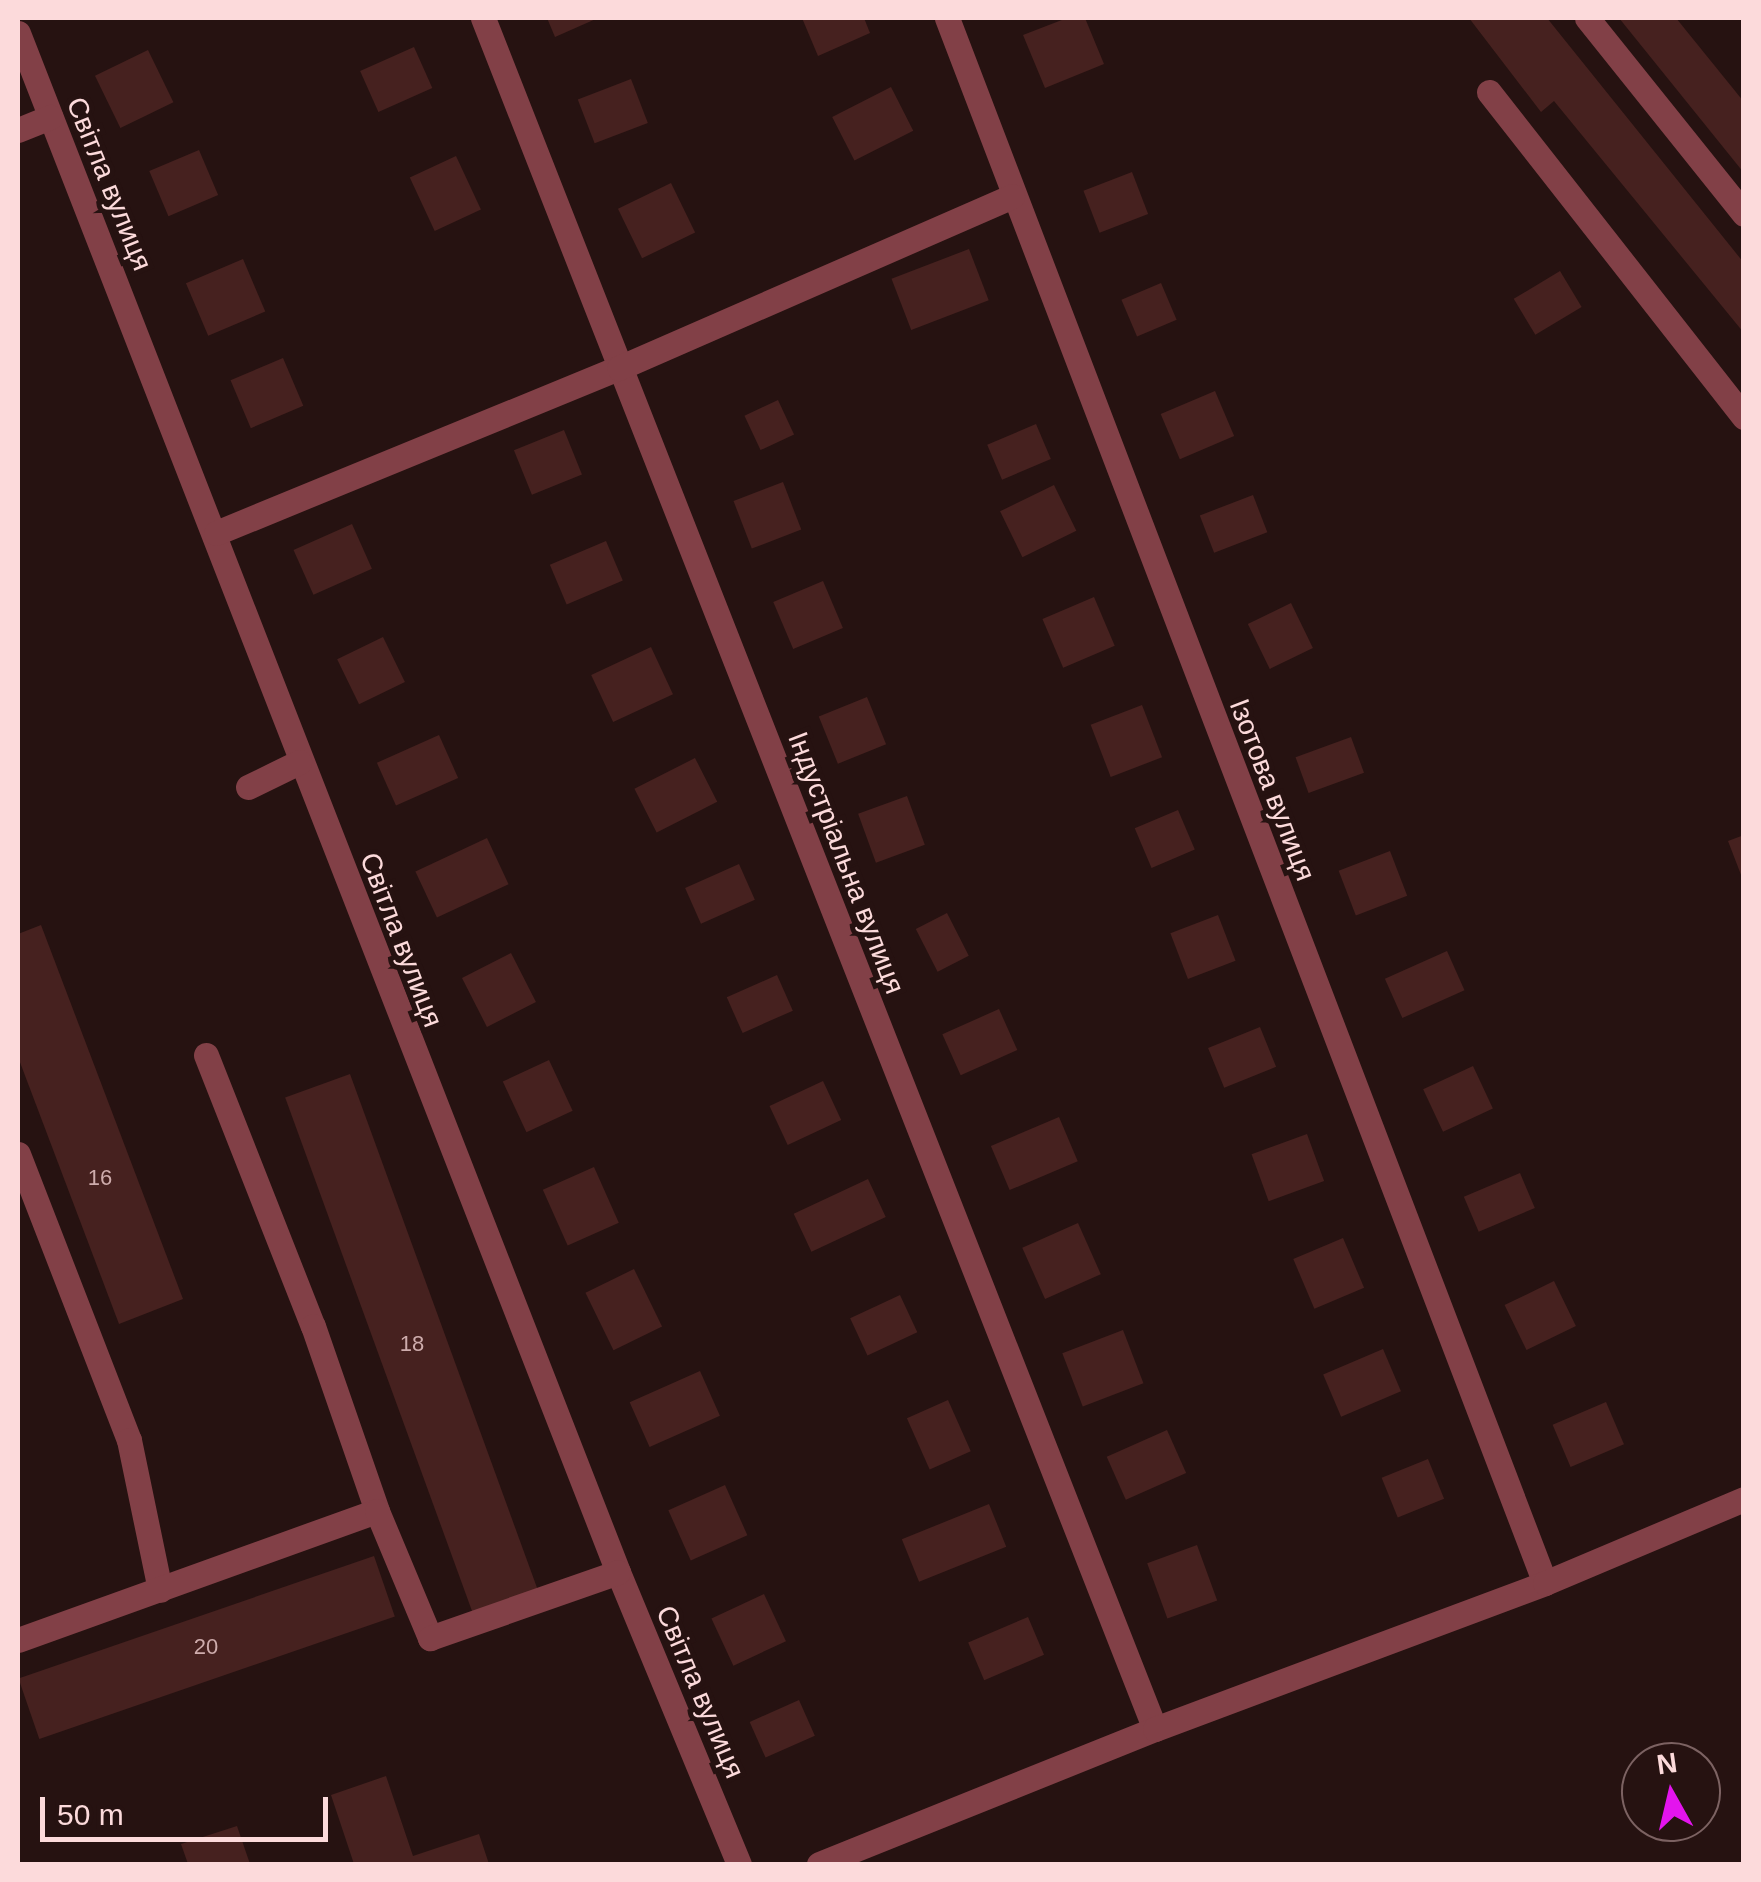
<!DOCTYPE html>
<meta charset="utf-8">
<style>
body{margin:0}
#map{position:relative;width:1761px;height:1882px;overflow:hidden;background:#261211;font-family:Arial,sans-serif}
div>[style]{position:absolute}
.building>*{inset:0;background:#46211f;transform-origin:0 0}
.minor>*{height:25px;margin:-12.5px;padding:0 12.5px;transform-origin:12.5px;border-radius:12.5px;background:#824047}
span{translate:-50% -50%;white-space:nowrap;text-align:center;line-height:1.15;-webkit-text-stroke:10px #261211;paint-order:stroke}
.number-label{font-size:22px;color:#ceacac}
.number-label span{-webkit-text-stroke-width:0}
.street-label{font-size:28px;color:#fcdadb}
.frame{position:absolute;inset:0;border:20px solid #fcdadb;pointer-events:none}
.north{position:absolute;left:1621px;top:1742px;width:100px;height:100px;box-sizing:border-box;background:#261211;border:2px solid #7c6262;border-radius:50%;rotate:352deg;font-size:28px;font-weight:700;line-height:40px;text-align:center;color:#fcdadb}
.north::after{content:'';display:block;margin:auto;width:35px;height:45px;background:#e314ee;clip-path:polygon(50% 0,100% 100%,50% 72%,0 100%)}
.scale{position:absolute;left:40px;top:1797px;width:288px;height:45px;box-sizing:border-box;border:5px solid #fcdadb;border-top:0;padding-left:12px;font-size:30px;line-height:35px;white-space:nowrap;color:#fcdadb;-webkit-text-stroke:8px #261211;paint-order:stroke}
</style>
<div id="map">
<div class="building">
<div style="clip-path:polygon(547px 18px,598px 18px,555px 37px)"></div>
<div style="clip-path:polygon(802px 18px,864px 18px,870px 33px,818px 56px)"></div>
<div style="clip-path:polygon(1067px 18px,1085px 18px,1104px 64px,1045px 88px,1023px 35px)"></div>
<div style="clip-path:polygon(1469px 18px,1547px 18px,1744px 263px,1744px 333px,1554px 101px,1541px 112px)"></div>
<div style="clip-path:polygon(1619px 18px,1676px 18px,1744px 102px,1744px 173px)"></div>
<div style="left:414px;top:47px;width:45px;height:59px;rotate:66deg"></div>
<div style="left:148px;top:50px;width:58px;height:59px;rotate:64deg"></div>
<div style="left:631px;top:79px;width:47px;height:57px;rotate:69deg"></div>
<div style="left:891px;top:87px;width:49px;height:66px;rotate:63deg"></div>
<div style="left:199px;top:150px;width:49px;height:54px;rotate:67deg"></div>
<div style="left:456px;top:156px;width:59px;height:51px;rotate:65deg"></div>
<div style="left:1132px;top:172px;width:45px;height:52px;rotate:69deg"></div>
<div style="left:671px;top:183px;width:55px;height:59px;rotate:64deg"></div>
<div style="left:969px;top:249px;width:55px;height:83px;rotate:69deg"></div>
<div style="left:243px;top:259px;width:57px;height:62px;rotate:67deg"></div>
<div style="left:1560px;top:271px;width:42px;height:54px;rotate:59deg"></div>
<div style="left:1161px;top:283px;width:40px;height:43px;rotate:67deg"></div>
<div style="left:283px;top:358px;width:52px;height:57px;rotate:67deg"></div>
<div style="left:1215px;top:391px;width:49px;height:59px;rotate:67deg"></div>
<div style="left:778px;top:400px;width:38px;height:37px;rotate:65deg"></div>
<div style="left:1036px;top:424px;width:38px;height:53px;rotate:67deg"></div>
<div style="left:564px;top:430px;width:48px;height:54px;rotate:68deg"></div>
<div style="left:783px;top:482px;width:51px;height:53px;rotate:69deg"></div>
<div style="left:1054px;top:485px;width:51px;height:60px;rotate:64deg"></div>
<div style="left:1253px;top:495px;width:40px;height:57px;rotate:69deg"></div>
<div style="left:352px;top:524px;width:49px;height:64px;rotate:66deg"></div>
<div style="left:606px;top:541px;width:43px;height:61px;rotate:67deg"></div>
<div style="left:823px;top:581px;width:51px;height:54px;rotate:67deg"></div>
<div style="left:1094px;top:597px;width:53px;height:56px;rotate:67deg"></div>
<div style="left:1291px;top:603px;width:50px;height:48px;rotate:64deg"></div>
<div style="left:383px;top:637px;width:50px;height:51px;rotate:64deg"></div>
<div style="left:651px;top:647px;width:52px;height:66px;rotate:65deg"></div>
<div style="left:867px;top:697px;width:51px;height:52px;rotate:68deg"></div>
<div style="left:1142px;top:705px;width:56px;height:55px;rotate:69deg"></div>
<div style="left:439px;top:735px;width:47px;height:68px;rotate:66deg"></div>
<div style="left:1351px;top:737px;width:38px;height:59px;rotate:70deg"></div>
<div style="left:695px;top:758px;width:49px;height:68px;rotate:63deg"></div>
<div style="left:907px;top:796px;width:52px;height:52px;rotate:70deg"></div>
<div style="left:1178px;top:810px;width:43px;height:47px;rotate:67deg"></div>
<div style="clip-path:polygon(1744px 835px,1744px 880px,1743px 880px,1728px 841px)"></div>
<div style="left:487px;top:838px;width:51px;height:79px;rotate:65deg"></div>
<div style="left:1390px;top:851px;width:48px;height:55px;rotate:69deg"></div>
<div style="left:739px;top:864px;width:39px;height:59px;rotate:66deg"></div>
<div style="left:947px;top:913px;width:48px;height:35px;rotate:63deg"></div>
<div style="left:1218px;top:915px;width:49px;height:51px;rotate:69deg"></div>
<div style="clip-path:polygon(41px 925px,183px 1299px,119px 1324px,18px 1057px,18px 934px)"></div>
<div style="left:1447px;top:951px;width:43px;height:68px;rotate:66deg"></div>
<div style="left:511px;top:953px;width:55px;height:55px;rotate:63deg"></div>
<div style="left:777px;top:975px;width:39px;height:55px;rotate:66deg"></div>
<div style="left:999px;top:1009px;width:45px;height:62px;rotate:66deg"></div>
<div style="left:1260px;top:1027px;width:43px;height:56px;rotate:68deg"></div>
<div style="left:549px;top:1060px;width:56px;height:51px;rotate:65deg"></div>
<div style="left:1473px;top:1066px;width:47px;height:55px;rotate:65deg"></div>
<div style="left:350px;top:1074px;width:550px;height:69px;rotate:70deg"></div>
<div style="left:823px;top:1081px;width:43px;height:59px;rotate:65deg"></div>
<div style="left:1059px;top:1117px;width:48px;height:74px;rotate:67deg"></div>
<div style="left:1307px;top:1134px;width:50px;height:59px;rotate:70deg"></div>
<div style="left:594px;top:1167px;width:61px;height:56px;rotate:66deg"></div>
<div style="left:1520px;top:1173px;width:38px;height:61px;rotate:67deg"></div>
<div style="left:868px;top:1179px;width:42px;height:82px;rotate:65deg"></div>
<div style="left:1078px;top:1223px;width:56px;height:61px;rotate:66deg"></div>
<div style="left:1343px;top:1238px;width:54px;height:54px;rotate:67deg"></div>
<div style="left:634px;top:1269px;width:64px;height:54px;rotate:64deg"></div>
<div style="left:1554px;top:1281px;width:50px;height:55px;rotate:64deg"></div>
<div style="left:900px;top:1295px;width:41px;height:55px;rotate:65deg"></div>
<div style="left:1123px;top:1330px;width:57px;height:65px;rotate:69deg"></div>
<div style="left:1383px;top:1349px;width:46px;height:65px;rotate:67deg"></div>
<div style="left:700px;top:1371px;width:49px;height:77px;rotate:66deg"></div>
<div style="left:948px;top:1400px;width:56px;height:45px;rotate:66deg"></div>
<div style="left:1606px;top:1402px;width:46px;height:58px;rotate:67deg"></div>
<div style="left:1167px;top:1430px;width:47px;height:66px;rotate:66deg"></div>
<div style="left:1428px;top:1459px;width:43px;height:50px;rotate:68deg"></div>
<div style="left:725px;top:1485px;width:55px;height:62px;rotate:66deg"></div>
<div style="left:989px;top:1504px;width:46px;height:94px;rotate:68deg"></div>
<div style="left:1197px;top:1545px;width:59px;height:53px;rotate:70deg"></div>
<div style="left:374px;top:1556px;width:64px;height:376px;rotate:71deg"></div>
<div style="left:764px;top:1594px;width:52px;height:58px;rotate:65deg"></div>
<div style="left:1028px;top:1617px;width:41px;height:65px;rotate:67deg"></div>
<div style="left:799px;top:1700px;width:39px;height:54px;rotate:66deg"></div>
<div style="clip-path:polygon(386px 1776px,413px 1856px,479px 1834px,489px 1864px,354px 1864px,331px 1795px)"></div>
<div style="clip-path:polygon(237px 1826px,250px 1864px,188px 1864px,181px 1844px)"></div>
</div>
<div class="minor">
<div style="left:483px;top:18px;width:1838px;rotate:68.56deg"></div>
<div style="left:947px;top:18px;width:1675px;rotate:69.09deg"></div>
<div style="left:1587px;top:18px;width:251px;rotate:51.3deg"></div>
<div style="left:18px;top:33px;width:1652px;rotate:68.7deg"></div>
<div style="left:618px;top:1572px;width:316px;rotate:67.5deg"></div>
<div style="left:1489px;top:92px;width:413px;rotate:51.9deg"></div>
<div style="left:18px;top:130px;width:35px;rotate:-22deg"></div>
<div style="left:216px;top:533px;width:435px;rotate:-22.3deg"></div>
<div style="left:619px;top:368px;width:429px;rotate:-23.6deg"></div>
<div style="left:248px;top:787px;width:57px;rotate:-26.1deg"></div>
<div style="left:206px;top:1055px;width:291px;rotate:68.5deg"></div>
<div style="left:313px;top:1326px;width:196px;rotate:70.9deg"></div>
<div style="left:18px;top:1154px;width:307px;rotate:68.8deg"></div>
<div style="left:129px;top:1440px;width:153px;rotate:78.3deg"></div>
<div style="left:18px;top:1640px;width:381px;rotate:-19.8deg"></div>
<div style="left:377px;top:1511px;width:138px;rotate:67.3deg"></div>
<div style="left:430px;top:1638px;width:199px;rotate:-19.3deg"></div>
<div style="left:819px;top:1864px;width:362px;rotate:-21.9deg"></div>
<div style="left:1155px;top:1729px;width:416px;rotate:-20.5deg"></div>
<div style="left:1545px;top:1583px;width:216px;rotate:-22.9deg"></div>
</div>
<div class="number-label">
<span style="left:100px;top:1178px">16</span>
<span style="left:412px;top:1344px">18</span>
<span style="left:206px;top:1647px">20</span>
</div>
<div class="street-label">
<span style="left:109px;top:184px;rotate:68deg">Світла вулиця</span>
<span style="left:1272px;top:790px;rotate:69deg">Ізотова вулиця</span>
<span style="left:846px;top:863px;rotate:69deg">Індустріальна вулиця</span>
<span style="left:401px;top:940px;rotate:69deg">Світла вулиця</span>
<span style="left:700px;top:1692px;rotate:67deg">Світла вулиця</span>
</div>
<div class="frame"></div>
<div class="north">N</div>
<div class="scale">50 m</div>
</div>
